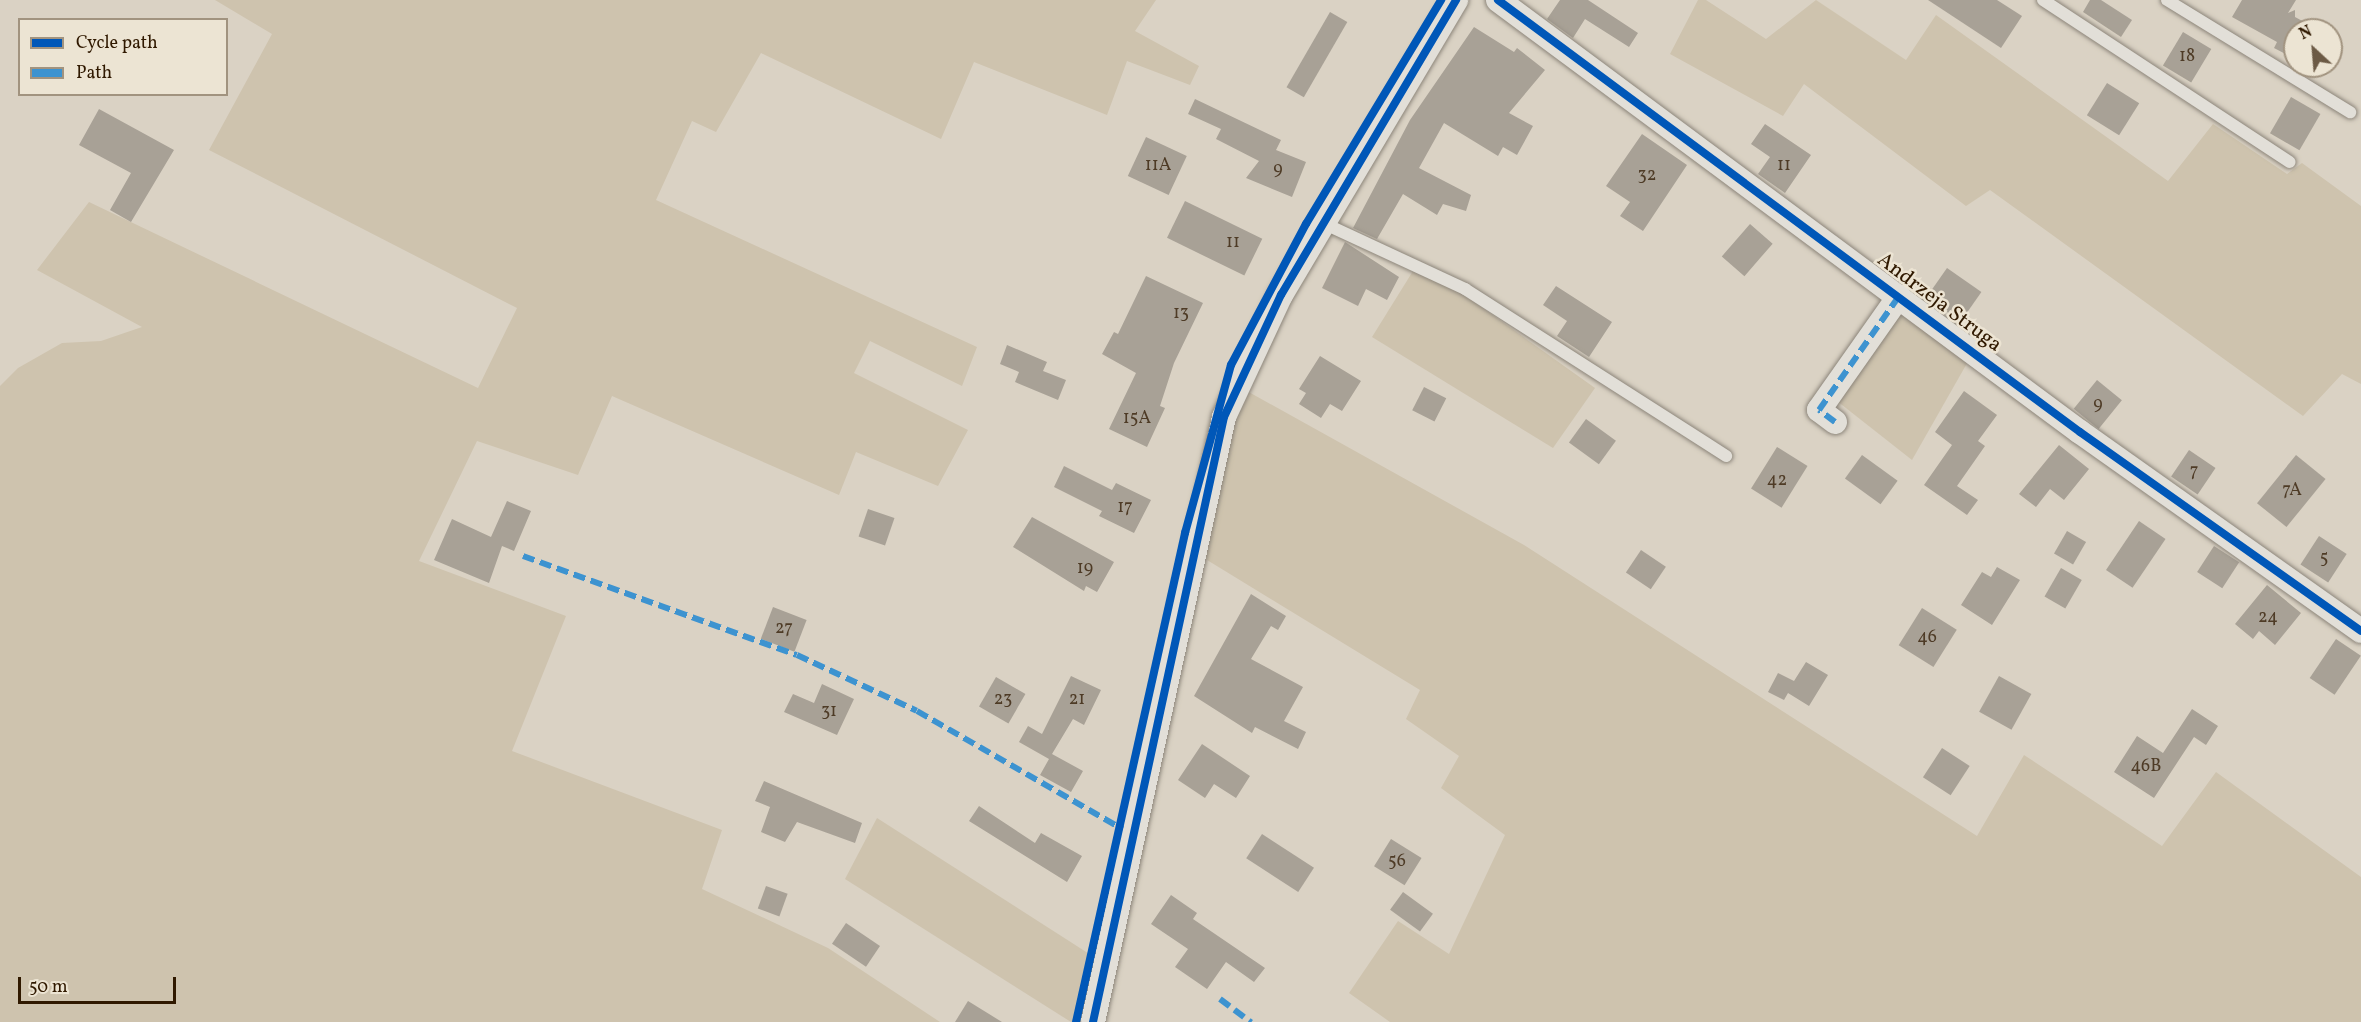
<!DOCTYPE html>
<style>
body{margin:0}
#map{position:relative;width:2361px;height:1022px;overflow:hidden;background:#dad2c4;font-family:Vollkorn,serif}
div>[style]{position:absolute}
.green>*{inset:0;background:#cec3ae}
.building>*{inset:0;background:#a8a196;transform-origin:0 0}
.roads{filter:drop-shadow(0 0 2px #8c857a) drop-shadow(0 0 2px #8c857a)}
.service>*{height:12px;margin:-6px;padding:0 6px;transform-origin:6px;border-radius:6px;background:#e2dfd8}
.minor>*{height:24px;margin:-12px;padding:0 12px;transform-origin:12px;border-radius:12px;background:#e2dfd8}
.quiet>*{height:6px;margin-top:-3px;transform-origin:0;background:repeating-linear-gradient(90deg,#3d93d0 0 12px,transparent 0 18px)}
.cycleway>*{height:8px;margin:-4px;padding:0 4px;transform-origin:4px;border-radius:4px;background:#0057b8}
span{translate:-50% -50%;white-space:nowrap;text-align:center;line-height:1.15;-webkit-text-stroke:5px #ece4d3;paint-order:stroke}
.number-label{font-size:18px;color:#4e3b26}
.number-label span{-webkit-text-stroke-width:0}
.street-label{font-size:21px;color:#301900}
.legend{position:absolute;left:18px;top:18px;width:210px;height:78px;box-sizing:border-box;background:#ece4d3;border:2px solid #a1937f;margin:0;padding:8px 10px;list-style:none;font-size:18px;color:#301900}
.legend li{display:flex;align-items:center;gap:12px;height:30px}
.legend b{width:30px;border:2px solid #a1937f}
.north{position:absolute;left:2283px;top:18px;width:60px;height:60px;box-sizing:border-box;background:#ece4d3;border:2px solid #a1937f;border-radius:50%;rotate:334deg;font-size:16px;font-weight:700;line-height:24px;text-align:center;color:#301900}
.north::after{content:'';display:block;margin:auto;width:21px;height:27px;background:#6c5a45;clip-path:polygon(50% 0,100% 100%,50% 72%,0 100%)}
.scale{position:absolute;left:18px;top:977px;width:158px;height:27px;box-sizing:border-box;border:3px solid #301900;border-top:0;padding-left:8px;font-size:18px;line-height:21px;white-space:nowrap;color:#301900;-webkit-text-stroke:4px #ece4d3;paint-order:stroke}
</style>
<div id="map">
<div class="green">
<div style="clip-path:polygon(215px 0,1156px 0,1135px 31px,1199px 66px,1190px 85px,1127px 61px,1107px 115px,974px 62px,941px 139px,761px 53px,716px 132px,692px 121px,656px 200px,977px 347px,962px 386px,870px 341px,854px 373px,968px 430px,938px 486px,856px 452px,839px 495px,612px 396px,578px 475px,477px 441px,419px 561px,566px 616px,512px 751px,722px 830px,702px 889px,828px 948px,940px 1022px,0 1022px,0 386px,18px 368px,62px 343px,101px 341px,142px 327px,37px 270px,89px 202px,478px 388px,517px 308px,209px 150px,272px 34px)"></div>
<div style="clip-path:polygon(1698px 0,1706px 0,1766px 39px,1816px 0,1906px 60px,1936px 15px,2168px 181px,2213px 124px,2287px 174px,2302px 163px,2361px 206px,2361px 384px,2342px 374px,2303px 416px,1990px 190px,1966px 206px,1804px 84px,1783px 116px,1670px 54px)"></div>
<div style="clip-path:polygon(1413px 271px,1463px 294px,1595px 388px,1553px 448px,1372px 337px)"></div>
<div style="clip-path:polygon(1901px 310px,1970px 358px,1912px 460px,1837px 401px)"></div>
<div style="clip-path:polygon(1238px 386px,1524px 545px,1977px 836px,2024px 755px,2162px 846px,2216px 772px,2361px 877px,2361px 1022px,1390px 1022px,1349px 993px,1398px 921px,1449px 954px,1505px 835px,1441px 788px,1459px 756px,1406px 719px,1420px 690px,1194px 552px)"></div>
<div style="clip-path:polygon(877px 818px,1094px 957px,1080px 1022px,1071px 1022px,845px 879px)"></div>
</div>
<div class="building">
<div style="clip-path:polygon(1560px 0,1588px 0,1638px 33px,1629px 47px,1585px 19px,1573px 38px,1547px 19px)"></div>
<div style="clip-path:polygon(1928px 0,1997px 0,2022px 16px,2001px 48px)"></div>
<div style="clip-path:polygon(2090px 0,2101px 0,2132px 20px,2121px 37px,2083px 12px)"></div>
<div style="clip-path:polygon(2242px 0,2296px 0,2288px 13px,2295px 10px,2295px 17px,2319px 30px,2295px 30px,2295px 59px,2274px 48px,2277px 42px,2232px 17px)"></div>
<div style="left:1330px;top:12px;width:20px;height:87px;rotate:30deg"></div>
<div style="clip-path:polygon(1474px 27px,1514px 52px,1517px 48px,1545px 70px,1509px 113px,1533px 126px,1517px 155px,1503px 147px,1498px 156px,1444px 123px,1419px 168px,1471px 195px,1466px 211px,1443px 204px,1437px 215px,1403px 194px,1377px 239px,1353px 228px,1410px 120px)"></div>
<div style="left:2183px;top:32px;width:33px;height:39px;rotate:31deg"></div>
<div style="left:2107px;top:83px;width:38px;height:38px;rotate:32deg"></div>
<div style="left:2291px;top:97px;width:34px;height:42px;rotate:30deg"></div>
<div style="clip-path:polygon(1195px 99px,1281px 140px,1276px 150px,1306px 162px,1292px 197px,1246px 178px,1259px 161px,1216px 139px,1221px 129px,1188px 114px)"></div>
<div style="clip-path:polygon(99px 109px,174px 150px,131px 222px,110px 210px,131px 173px,79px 145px)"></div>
<div style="clip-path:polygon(1765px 124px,1811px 155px,1785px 193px,1758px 174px,1770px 157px,1751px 144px)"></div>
<div style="clip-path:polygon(1642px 134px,1687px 165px,1643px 231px,1620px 216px,1630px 202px,1606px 186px)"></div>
<div style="left:1146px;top:137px;width:45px;height:43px;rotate:25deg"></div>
<div style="left:1185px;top:201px;width:86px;height:41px;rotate:26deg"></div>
<div style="left:1750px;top:224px;width:30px;height:43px;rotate:41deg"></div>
<div style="clip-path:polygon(1345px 242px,1399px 277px,1387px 300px,1366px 289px,1358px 306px,1322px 288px)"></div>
<div style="left:1947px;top:268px;width:42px;height:36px;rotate:35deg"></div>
<div style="clip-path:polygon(1146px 276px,1203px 303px,1174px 363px,1160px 406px,1165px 408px,1147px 447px,1109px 429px,1136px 373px,1102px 354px,1114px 332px,1118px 334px)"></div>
<div style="clip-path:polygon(1556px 286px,1612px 322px,1589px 357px,1557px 336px,1567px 321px,1543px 305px)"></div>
<div style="clip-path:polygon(1007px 345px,1047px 362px,1043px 371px,1066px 380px,1058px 400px,1015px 382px,1019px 372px,1000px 364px)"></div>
<div style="clip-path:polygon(1320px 356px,1361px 381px,1342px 411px,1330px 404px,1321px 418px,1299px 404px,1306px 393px,1299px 389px)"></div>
<div style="left:2097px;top:380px;width:32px;height:37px;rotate:39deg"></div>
<div style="left:1424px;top:387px;width:25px;height:26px;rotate:27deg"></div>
<div style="clip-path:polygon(1964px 391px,1997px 415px,1978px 441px,1985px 446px,1957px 486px,1978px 500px,1967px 515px,1924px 485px,1952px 445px,1935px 432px)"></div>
<div style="left:1586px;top:419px;width:37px;height:29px;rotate:36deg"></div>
<div style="clip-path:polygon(2059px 445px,2089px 469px,2064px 500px,2050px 489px,2036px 507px,2019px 494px)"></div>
<div style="left:1777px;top:447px;width:36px;height:49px;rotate:32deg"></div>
<div style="left:2189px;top:450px;width:32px;height:32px;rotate:34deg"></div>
<div style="left:1862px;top:455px;width:44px;height:29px;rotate:36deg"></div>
<div style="left:2296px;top:455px;width:38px;height:62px;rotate:39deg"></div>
<div style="clip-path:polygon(1064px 466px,1112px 490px,1116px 483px,1151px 500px,1134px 533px,1099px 516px,1102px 511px,1054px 487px)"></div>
<div style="clip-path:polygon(507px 501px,531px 511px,514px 551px,502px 546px,489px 583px,434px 560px,452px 519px,491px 537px)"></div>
<div style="left:868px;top:509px;width:28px;height:29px;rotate:19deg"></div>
<div style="clip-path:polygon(1032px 517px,1114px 562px,1097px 592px,1086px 586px,1084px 591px,1013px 547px)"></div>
<div style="left:2139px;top:521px;width:32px;height:59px;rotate:34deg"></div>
<div style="left:2067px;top:531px;width:22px;height:26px;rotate:30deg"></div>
<div style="left:2319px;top:536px;width:33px;height:34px;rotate:33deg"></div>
<div style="left:2214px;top:546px;width:30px;height:31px;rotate:33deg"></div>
<div style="left:1641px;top:550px;width:30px;height:27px;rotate:34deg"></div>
<div style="clip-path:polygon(1997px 567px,2020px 580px,1992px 625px,1961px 605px,1982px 572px,1991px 577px)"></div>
<div style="left:2061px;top:568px;width:24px;height:33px;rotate:30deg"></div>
<div style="clip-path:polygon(2267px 585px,2301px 613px,2275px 645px,2259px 631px,2253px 639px,2235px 624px)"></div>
<div style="clip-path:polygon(1251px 594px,1286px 616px,1278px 630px,1271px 626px,1251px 659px,1303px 687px,1284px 721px,1306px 732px,1298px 749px,1255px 727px,1252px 733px,1194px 696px)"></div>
<div style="left:773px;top:607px;width:36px;height:34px;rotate:21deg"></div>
<div style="left:1922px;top:608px;width:41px;height:44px;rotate:32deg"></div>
<div style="left:2336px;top:639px;width:30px;height:47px;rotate:34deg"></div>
<div style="clip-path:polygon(1806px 662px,1828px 675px,1809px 706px,1788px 693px,1784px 700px,1768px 692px,1778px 673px,1794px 681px)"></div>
<div style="clip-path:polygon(1071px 676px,1101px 690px,1084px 725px,1073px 719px,1052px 754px,1083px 771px,1071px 792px,1040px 775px,1049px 759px,1019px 742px,1028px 726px,1042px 734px)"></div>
<div style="left:1999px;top:676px;width:37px;height:41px;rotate:29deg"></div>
<div style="left:996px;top:677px;width:34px;height:34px;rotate:30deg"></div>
<div style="clip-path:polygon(822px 684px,854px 699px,837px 735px,784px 712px,793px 694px,814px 703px)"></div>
<div style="clip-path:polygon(2192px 709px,2218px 726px,2206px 745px,2194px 737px,2154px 798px,2114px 772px,2137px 736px,2163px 753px)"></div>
<div style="clip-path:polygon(1202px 744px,1250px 776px,1236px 798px,1214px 784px,1205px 798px,1178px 780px)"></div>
<div style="left:1942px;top:748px;width:33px;height:35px;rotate:33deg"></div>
<div style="clip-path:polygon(764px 781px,862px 823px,855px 843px,797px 822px,785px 842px,761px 832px,770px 807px,755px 801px)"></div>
<div style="clip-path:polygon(979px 806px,1035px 843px,1041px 833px,1082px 856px,1067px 882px,969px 821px)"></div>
<div style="left:1262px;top:834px;width:62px;height:29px;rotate:33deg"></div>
<div style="left:1391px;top:839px;width:36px;height:32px;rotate:32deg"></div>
<div style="left:766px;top:886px;width:23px;height:24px;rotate:20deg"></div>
<div style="left:1403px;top:892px;width:37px;height:22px;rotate:36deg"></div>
<div style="clip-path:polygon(1171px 895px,1197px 913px,1193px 919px,1265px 968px,1254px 982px,1226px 962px,1207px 989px,1175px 967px,1188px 949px,1151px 924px)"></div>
<div style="left:846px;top:923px;width:41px;height:25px;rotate:34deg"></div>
<div style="clip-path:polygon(968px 1001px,1002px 1022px,955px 1022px)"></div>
</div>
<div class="roads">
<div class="service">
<div style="left:2043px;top:0;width:295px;rotate:33.3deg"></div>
<div style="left:2167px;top:0;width:215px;rotate:31.5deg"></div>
<div style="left:1323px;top:223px;width:157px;rotate:24.9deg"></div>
<div style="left:1465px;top:289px;width:310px;rotate:32.6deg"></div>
</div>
<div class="minor">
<div style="left:1498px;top:0;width:725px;rotate:36.59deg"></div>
<div style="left:2080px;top:432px;width:344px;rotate:35.3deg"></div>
<div style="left:1835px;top:422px;width:20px;rotate:-143deg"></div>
<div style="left:1819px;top:410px;width:139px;rotate:-54.9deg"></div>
<div style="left:1093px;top:1022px;width:619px;rotate:-77.78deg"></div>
<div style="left:1224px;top:417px;width:135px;rotate:-65deg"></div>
<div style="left:1281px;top:295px;width:343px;rotate:-59.3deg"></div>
</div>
</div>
<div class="quiet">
<div style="left:1835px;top:422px;width:20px;rotate:-143deg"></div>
<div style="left:1819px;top:410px;width:139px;rotate:-54.9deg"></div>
<div style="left:523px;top:556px;width:291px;rotate:19.9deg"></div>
<div style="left:797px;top:655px;width:132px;rotate:25deg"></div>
<div style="left:917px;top:711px;width:237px;rotate:29.9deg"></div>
<div style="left:1220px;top:999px;width:39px;rotate:37deg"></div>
</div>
<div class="cycleway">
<div style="left:1498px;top:0;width:725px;rotate:36.59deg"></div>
<div style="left:2080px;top:432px;width:344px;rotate:35.3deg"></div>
<div style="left:1076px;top:1022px;width:501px;rotate:-77.43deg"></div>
<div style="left:1185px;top:533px;width:174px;rotate:-74.7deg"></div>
<div style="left:1231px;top:365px;width:160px;rotate:-62deg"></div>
<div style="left:1306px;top:224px;width:262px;rotate:-58.9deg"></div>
<div style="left:1093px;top:1022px;width:619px;rotate:-77.78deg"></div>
<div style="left:1224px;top:417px;width:135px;rotate:-65deg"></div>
<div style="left:1281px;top:295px;width:343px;rotate:-59.3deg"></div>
</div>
<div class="number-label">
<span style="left:2187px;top:57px">18</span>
<span style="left:1158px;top:166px">11A</span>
<span style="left:1784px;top:166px">11</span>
<span style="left:1278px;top:170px">9</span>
<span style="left:1647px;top:176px">32</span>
<span style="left:1233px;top:243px">11</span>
<span style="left:1181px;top:314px">13</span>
<span style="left:2098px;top:405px">9</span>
<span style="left:1137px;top:419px">15A</span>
<span style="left:2194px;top:472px">7</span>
<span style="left:1777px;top:481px">42</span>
<span style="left:2292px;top:491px">7A</span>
<span style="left:1125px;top:508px">17</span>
<span style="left:2324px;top:559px">5</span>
<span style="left:1085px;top:569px">19</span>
<span style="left:2268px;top:618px">24</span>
<span style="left:784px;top:629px">27</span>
<span style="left:1927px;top:638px">46</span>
<span style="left:1003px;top:700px">23</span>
<span style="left:1077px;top:700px">21</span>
<span style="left:829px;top:712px">31</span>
<span style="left:2146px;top:767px">46B</span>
<span style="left:1397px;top:862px">56</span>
</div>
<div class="street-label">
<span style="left:1939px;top:303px;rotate:37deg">Andrzeja Struga</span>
</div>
<ul class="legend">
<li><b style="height:8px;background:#0057b8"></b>Cycle path</li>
<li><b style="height:8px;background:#3d93d0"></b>Path</li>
</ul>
<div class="north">N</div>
<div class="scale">50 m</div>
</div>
